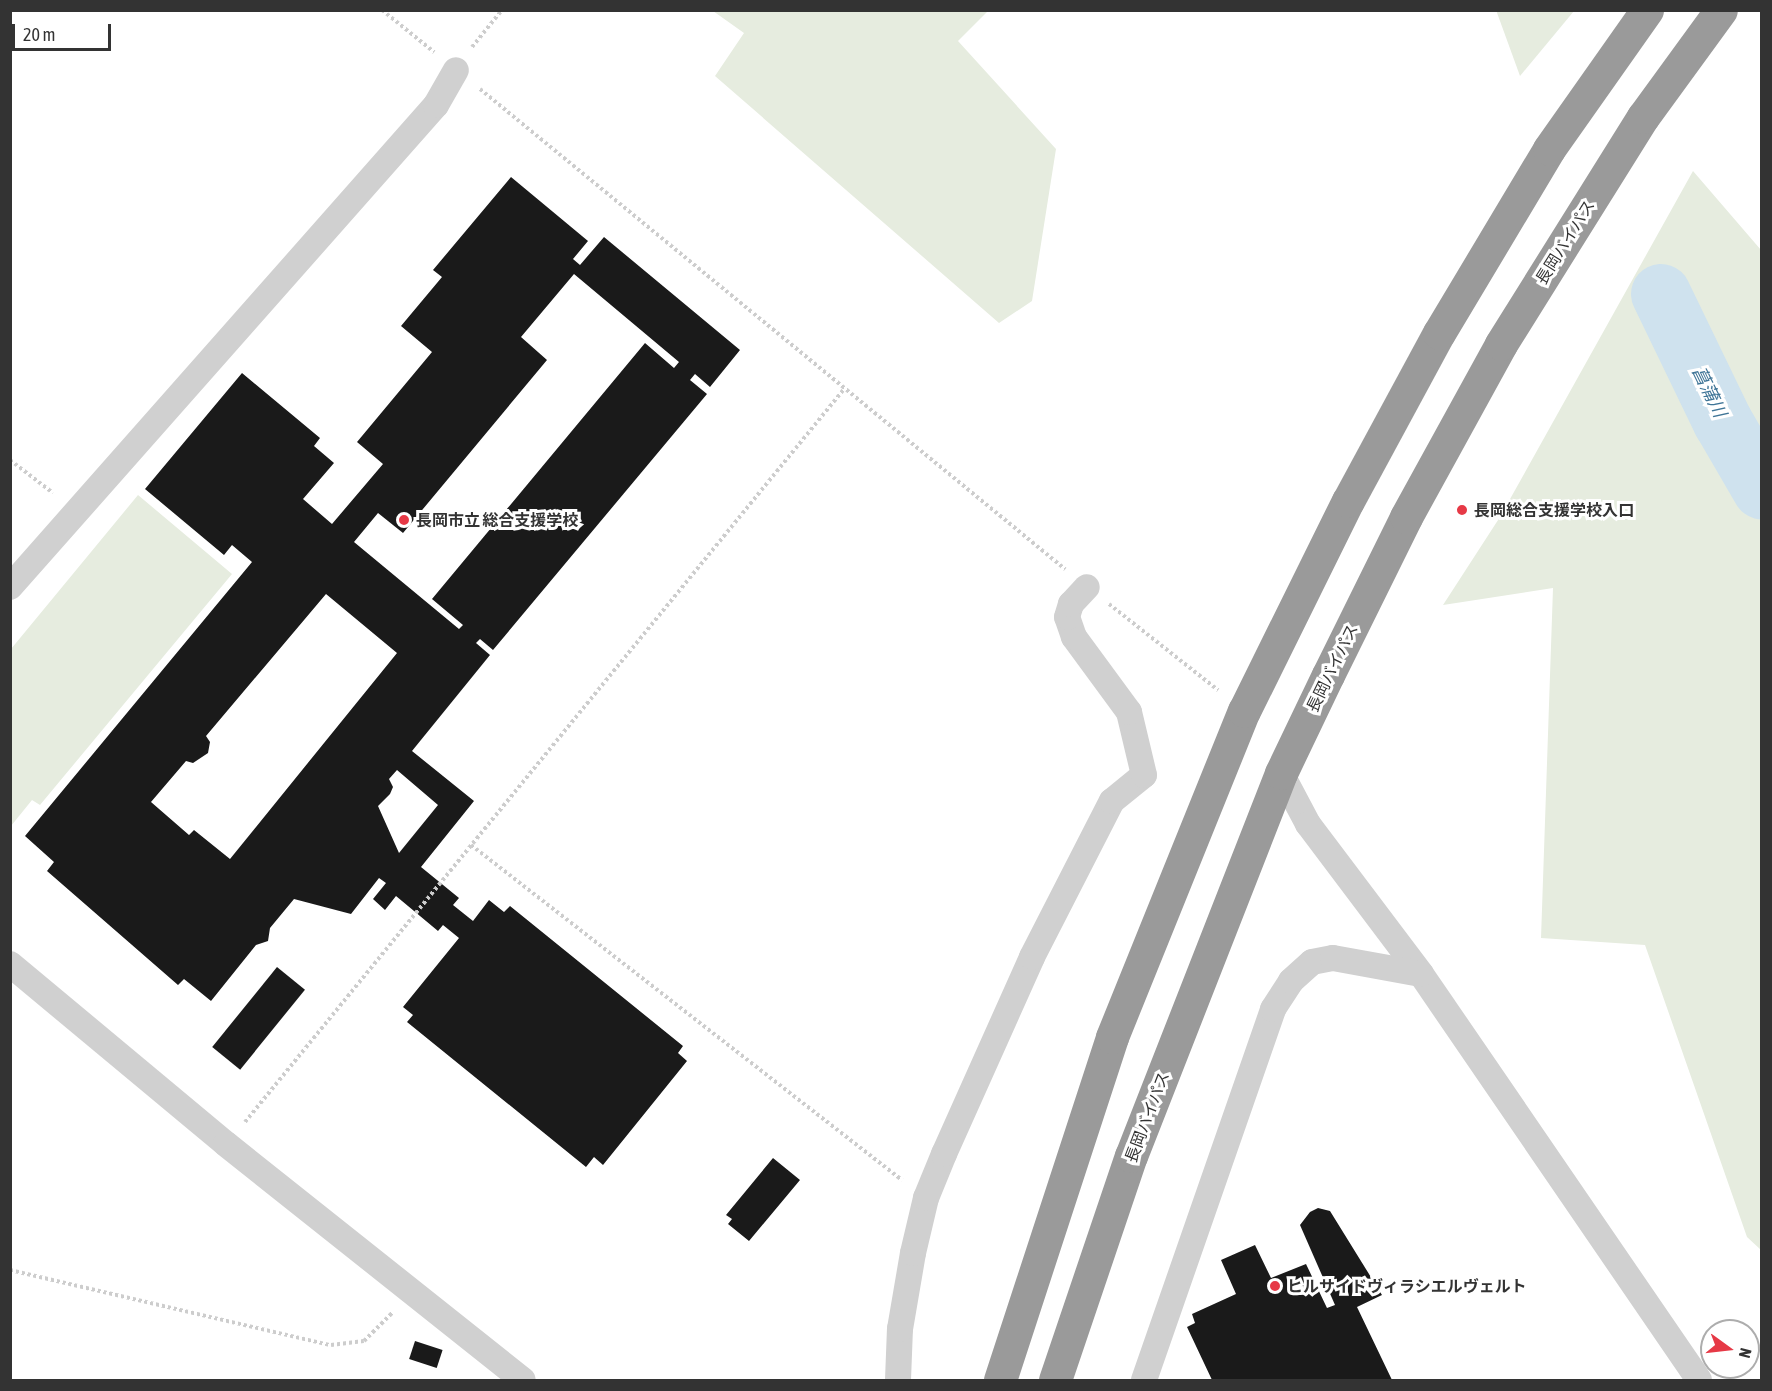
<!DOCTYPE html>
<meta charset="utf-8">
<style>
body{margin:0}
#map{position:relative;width:1772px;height:1391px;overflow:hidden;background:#fff;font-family:"Asap Condensed","Noto Sans JP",sans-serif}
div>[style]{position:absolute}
.green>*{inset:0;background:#e6ecdf}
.river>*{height:60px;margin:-30px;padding:0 30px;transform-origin:30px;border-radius:30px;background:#cfe2ee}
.building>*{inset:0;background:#1a1a1a;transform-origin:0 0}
.path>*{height:4px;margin-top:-2px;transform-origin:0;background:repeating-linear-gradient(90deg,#cdcdcd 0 3px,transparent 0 6px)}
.street>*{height:26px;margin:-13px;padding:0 13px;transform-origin:13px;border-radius:13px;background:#d0d0d0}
.highway>*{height:33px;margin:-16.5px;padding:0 16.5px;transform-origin:16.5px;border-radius:16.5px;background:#9a9a9a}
.dots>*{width:16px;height:16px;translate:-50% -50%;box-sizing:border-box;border:3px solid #fff;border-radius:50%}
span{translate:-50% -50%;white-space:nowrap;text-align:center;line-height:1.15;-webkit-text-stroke:6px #fff;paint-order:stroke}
.street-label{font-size:16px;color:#333}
.poi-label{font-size:16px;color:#333;font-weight:700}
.left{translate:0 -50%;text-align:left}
.water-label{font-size:18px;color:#3f7597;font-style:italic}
.frame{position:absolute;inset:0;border:12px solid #333;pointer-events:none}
.north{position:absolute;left:1700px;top:1319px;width:60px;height:60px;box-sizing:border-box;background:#fff;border:2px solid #adadad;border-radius:50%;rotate:105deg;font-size:16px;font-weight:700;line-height:24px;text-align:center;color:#333}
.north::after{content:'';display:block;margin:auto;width:21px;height:27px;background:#e63946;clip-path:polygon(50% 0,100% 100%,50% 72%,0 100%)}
.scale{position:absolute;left:12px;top:24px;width:99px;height:27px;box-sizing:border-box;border:3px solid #333;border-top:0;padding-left:8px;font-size:18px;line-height:21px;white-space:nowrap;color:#333;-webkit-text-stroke:4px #fff;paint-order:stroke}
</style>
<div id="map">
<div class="green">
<div style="clip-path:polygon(1496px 10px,1574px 10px,1574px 11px,1520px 76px)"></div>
<div style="clip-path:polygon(713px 11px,988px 11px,958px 41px,1056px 149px,1032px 301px,999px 323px,715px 76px,744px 33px)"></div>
<div style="clip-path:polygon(1693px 171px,1761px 250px,1761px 1250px,1747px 1237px,1645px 945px,1541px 938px,1553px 588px,1443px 605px,1500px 517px)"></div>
<div style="clip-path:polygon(138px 495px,232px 574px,40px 805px,32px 800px,11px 826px,11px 649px)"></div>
</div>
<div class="river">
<div style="left:1661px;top:294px;width:142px;rotate:64.2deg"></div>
<div style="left:1723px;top:422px;width:78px;rotate:59.8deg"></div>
</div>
<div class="building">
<div style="clip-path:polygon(evenodd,511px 177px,588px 241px,573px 259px,580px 265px,604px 237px,740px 350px,710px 387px,695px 374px,690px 380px,707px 394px,493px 650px,480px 639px,476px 643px,490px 655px,412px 751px,474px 801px,421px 867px,459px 898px,453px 905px,473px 921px,489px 900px,504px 912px,510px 906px,683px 1046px,678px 1053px,687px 1061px,603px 1165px,594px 1157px,586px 1167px,407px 1022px,413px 1015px,403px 1007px,459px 938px,443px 925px,438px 931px,396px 896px,385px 910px,373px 899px,386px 883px,379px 878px,351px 914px,294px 899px,270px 928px,268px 941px,256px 945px,211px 1001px,184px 979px,178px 985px,47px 871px,54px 862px,25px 836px,252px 562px,232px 545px,224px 555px,145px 489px,242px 373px,320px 438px,314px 446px,334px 463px,303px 499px,332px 524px,383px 464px,357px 442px,432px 352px,401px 326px,442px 277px,433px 270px,511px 177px,574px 274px,679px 362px,674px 368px,645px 343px,432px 599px,463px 625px,459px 629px,354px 542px,378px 513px,403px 533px,547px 360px,521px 337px,574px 274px,511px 177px,326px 594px,397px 653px,230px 859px,194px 830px,189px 835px,151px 802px,186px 761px,193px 763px,208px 753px,210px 742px,206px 736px,326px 594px,511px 177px,397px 770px,438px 805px,399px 853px,378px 806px,390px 794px,393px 787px,389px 779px,397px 770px)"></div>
<div style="left:277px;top:967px;width:36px;height:103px;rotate:39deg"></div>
<div style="clip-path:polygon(773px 1158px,800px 1180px,749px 1241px,728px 1224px,732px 1219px,726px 1215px)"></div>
<div style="clip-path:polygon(1318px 1208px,1330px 1211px,1382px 1295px,1357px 1307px,1392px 1380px,1212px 1380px,1187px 1327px,1195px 1323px,1192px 1314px,1236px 1294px,1221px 1260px,1255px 1245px,1271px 1278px,1306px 1264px,1327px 1308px,1335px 1305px,1300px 1225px,1310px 1212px)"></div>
<div style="left:415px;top:1341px;width:29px;height:19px;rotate:18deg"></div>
</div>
<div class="path">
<div style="left:382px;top:10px;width:67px;rotate:38.9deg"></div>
<div style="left:472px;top:47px;width:48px;rotate:-51deg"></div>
<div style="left:480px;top:89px;width:757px;rotate:39.37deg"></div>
<div style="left:10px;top:460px;width:54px;rotate:37.5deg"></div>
<div style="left:1109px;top:604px;width:139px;rotate:38.3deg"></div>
<div style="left:471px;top:845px;width:546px;rotate:37.86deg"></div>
<div style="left:245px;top:1122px;width:947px;rotate:-50.74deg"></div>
<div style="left:10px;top:1270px;width:330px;rotate:13.2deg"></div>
<div style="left:331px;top:1345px;width:33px;rotate:-7deg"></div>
<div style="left:364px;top:1341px;width:40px;rotate:-45deg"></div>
</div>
<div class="street">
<div style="left:10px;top:587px;width:643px;rotate:-48.53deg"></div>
<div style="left:436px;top:105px;width:40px;rotate:-60.3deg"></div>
<div style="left:1281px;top:773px;width:58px;rotate:62.1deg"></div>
<div style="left:1308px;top:824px;width:188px;rotate:53deg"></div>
<div style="left:1421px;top:974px;width:492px;rotate:55.6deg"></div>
<div style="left:10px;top:964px;width:281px;rotate:39.8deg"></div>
<div style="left:226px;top:1144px;width:379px;rotate:38.5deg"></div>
<div style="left:898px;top:1380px;width:51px;rotate:-87.8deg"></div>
<div style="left:900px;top:1329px;width:77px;rotate:-80.3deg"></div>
<div style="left:913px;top:1253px;width:57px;rotate:-76.7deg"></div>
<div style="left:926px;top:1198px;width:48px;rotate:-67.8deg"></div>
<div style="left:944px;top:1154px;width:216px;rotate:-65.9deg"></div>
<div style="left:1032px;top:957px;width:175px;rotate:-62.9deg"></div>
<div style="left:1112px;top:801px;width:41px;rotate:-39.1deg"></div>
<div style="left:1144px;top:775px;width:65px;rotate:-103.4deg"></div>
<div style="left:1129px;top:712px;width:93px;rotate:-126.3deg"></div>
<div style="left:1074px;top:637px;width:21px;rotate:-109deg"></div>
<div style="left:1067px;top:617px;width:14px;rotate:-73deg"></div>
<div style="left:1071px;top:604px;width:23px;rotate:-47deg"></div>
<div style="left:1144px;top:1380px;width:393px;rotate:-70.8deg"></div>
<div style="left:1273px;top:1009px;width:33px;rotate:-57deg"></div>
<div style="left:1291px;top:981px;width:28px;rotate:-42deg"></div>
<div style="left:1312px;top:962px;width:21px;rotate:-11deg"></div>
<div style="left:1333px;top:958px;width:89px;rotate:10.3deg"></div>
</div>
<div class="highway">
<div style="left:1000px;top:1380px;width:361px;rotate:-71.9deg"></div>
<div style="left:1112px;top:1037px;width:352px;rotate:-68deg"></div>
<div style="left:1244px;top:711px;width:234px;rotate:-63.7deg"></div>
<div style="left:1348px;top:501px;width:191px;rotate:-61.6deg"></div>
<div style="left:1439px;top:333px;width:214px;rotate:-59.1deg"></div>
<div style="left:1549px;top:149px;width:170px;rotate:-54.8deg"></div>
<div style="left:1055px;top:1380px;width:237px;rotate:-71.3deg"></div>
<div style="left:1131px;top:1156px;width:411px;rotate:-68.6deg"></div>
<div style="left:1281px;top:773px;width:109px;rotate:-64.4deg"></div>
<div style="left:1328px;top:675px;width:176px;rotate:-63.7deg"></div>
<div style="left:1406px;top:517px;width:197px;rotate:-61.2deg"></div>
<div style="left:1501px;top:344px;width:268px;rotate:-58deg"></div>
<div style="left:1643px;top:117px;width:132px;rotate:-53.9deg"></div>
</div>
<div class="dots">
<div style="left:1462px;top:510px;background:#e63946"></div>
<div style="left:404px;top:520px;background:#e63946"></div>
<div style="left:1275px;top:1286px;background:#e63946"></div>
</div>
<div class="street-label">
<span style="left:1565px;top:242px;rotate:-58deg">長岡バイパス</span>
<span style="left:1332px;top:668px;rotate:-64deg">長岡バイパス</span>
<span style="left:1147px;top:1117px;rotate:-69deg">長岡バイパス</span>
</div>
<div class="poi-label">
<span class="left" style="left:1474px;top:510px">長岡総合支援学校入口</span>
<span class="left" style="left:416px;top:520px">長岡市立 総合支援学校</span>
<span class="left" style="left:1287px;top:1286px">ヒルサイドヴィラシエルヴェルト</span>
</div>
<div class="water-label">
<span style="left:1709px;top:392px;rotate:64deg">菖蒲川</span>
</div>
<div class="frame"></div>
<div class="north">N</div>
<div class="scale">20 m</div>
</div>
